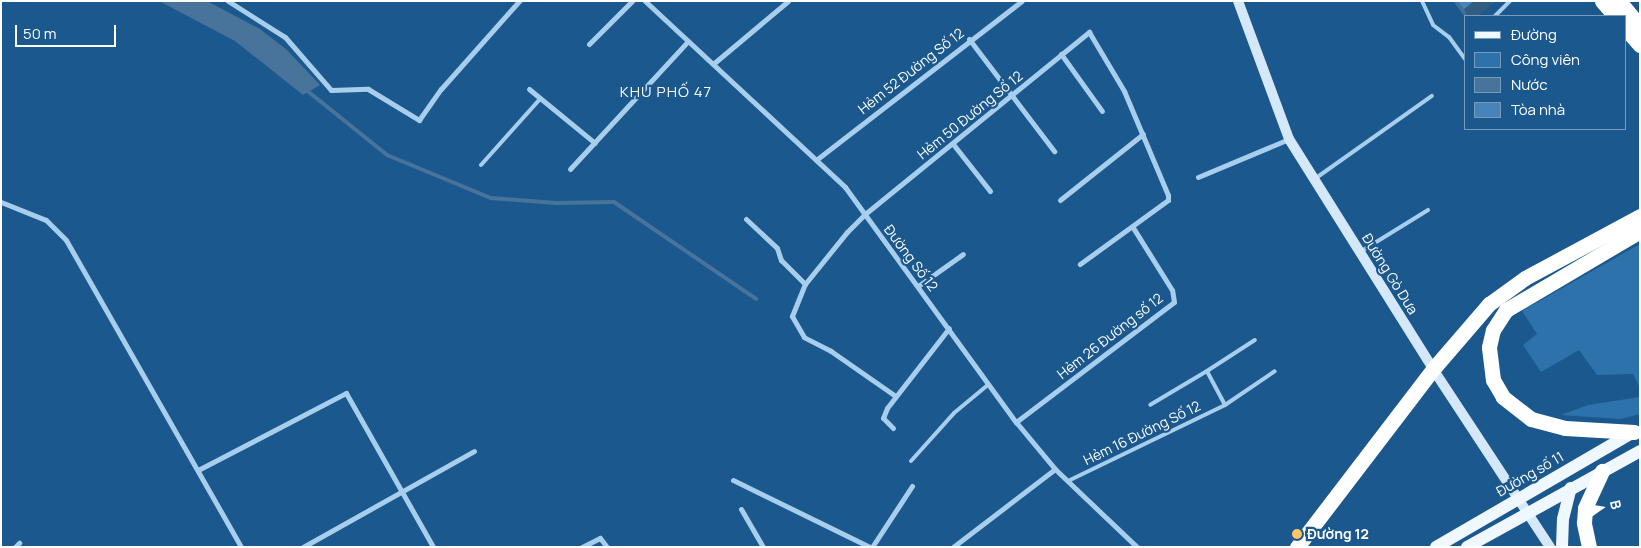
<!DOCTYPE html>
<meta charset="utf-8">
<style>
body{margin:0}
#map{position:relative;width:1641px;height:548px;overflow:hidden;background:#1b588e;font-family:Manrope,sans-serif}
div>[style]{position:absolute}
.green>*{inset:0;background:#2e72ab}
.water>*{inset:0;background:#48739a}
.stream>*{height:4px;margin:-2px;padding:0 2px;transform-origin:2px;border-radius:2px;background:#48739a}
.lane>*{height:4px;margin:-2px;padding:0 2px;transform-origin:2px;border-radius:2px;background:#a8ceed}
.street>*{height:5px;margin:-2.5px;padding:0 2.5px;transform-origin:2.5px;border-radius:2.5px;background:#a8ceed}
.secondary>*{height:10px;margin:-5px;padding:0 5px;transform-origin:5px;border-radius:5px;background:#d5e8fa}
.primary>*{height:12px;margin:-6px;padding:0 6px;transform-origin:6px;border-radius:6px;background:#eff7ff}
.highway>*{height:15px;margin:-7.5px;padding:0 7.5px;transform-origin:7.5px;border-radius:7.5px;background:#fff}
.wall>*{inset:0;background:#3e729e}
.shaded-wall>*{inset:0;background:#325c81}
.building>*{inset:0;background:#4884b8}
.dots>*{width:14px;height:14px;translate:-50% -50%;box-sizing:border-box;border:2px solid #1b588e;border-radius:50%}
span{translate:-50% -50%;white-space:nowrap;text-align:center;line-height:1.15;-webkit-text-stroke:4.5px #1b588e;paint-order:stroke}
.street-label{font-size:14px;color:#fff}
.poi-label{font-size:14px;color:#fff;font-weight:700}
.left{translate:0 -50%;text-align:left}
.neighbourhood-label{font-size:15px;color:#fff;letter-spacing:1px}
.frame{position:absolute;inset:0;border:2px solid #fff;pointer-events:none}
.legend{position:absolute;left:1464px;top:15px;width:162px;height:115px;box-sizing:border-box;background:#1b588e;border:1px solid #769bbb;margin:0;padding:6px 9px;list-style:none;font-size:15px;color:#fff}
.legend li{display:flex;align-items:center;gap:10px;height:25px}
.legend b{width:25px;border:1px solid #769bbb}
.north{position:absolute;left:1576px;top:483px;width:50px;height:50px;-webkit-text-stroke:4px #1b588e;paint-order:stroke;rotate:77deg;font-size:14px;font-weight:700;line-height:20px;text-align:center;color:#fff}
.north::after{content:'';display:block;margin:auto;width:18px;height:22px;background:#fff;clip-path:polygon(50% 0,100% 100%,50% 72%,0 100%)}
.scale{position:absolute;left:15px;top:25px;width:101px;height:22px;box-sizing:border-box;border:2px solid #fff;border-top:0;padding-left:6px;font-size:15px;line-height:18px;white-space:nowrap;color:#fff;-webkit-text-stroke:4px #1b588e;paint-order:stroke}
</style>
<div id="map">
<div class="green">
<div style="clip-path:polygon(1640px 244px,1640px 388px,1633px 374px,1597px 375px,1579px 350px,1541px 372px,1523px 345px,1537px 334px,1522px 311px)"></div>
<div style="clip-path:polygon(1640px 397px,1640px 414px,1621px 419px,1561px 415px,1588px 405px)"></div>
</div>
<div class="water">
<div style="clip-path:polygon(159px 1px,207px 1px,260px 29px,287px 50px,320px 85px,303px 95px,235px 41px)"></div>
</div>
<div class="stream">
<div style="left:305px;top:89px;width:105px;rotate:38.8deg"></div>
<div style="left:387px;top:155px;width:113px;rotate:22.5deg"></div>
<div style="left:491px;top:198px;width:65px;rotate:4.4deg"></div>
<div style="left:556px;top:203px;width:58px;rotate:-1deg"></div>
<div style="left:614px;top:202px;width:172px;rotate:34.3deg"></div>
</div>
<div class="lane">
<div style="left:1422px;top:1px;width:26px;rotate:65deg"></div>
<div style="left:1433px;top:25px;width:20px;rotate:37deg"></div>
<div style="left:1449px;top:37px;width:27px;rotate:54deg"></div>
<div style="left:1495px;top:16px;width:21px;rotate:-45deg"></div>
<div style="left:481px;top:165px;width:89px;rotate:-48.2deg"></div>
<div style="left:1316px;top:178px;width:142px;rotate:-35.3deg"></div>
<div style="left:1360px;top:252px;width:80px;rotate:-31.7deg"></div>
<div style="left:1207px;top:371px;width:57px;rotate:-32.9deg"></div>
<div style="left:1225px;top:405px;width:60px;rotate:-34.2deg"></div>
<div style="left:911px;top:461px;width:64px;rotate:-48.1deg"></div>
<div style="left:954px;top:413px;width:45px;rotate:-39.6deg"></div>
<div style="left:1068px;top:481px;width:174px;rotate:-25.8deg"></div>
<div style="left:1225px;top:405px;width:38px;rotate:-118deg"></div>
<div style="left:1207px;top:371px;width:66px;rotate:149.2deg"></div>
</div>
<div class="street">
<div style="left:228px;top:1px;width:67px;rotate:32.3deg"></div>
<div style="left:285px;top:37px;width:70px;rotate:49deg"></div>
<div style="left:331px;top:90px;width:37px;rotate:-2deg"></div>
<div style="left:368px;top:89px;width:60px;rotate:31.3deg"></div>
<div style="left:419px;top:120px;width:38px;rotate:-55deg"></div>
<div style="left:441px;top:89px;width:118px;rotate:-48.4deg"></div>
<div style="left:645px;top:1px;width:273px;rotate:42.9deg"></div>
<div style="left:845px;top:187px;width:291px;rotate:54deg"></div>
<div style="left:1016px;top:422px;width:61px;rotate:50.3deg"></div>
<div style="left:1055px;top:469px;width:113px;rotate:43.6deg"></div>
<div style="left:969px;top:39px;width:141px;rotate:52.8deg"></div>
<div style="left:589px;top:44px;width:61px;rotate:-45deg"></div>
<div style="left:1061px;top:54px;width:70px;rotate:54.3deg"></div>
<div style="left:713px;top:64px;width:98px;rotate:-40deg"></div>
<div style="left:529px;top:89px;width:85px;rotate:39.3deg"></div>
<div style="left:953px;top:144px;width:60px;rotate:51.8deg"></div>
<div style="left:816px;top:160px;width:260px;rotate:-37.7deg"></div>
<div style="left:570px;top:169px;width:174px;rotate:-47.3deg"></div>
<div style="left:1198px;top:177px;width:99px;rotate:-22.7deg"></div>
<div style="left:1060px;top:200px;width:106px;rotate:-38.5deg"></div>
<div style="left:1px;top:202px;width:48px;rotate:21.8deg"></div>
<div style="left:46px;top:220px;width:28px;rotate:45deg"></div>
<div style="left:66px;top:240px;width:353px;rotate:60.3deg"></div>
<div style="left:746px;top:219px;width:42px;rotate:43.1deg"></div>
<div style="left:777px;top:248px;width:13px;rotate:72deg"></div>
<div style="left:781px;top:260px;width:34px;rotate:45deg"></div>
<div style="left:918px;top:286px;width:55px;rotate:-35.4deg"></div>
<div style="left:894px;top:395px;width:77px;rotate:-145.1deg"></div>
<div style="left:831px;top:351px;width:30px;rotate:-153deg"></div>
<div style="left:804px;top:337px;width:24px;rotate:-120deg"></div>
<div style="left:792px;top:316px;width:35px;rotate:-68deg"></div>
<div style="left:805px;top:284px;width:67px;rotate:-51.1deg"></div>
<div style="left:847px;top:232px;width:25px;rotate:-45deg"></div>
<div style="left:865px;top:214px;width:289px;rotate:-39.1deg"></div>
<div style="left:1089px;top:32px;width:69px;rotate:59.3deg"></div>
<div style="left:1124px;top:91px;width:113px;rotate:67.1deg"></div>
<div style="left:1168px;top:195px;width:5px;rotate:90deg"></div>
<div style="left:1168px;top:200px;width:109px;rotate:144deg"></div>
<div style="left:1016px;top:422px;width:198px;rotate:-37.2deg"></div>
<div style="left:1174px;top:302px;width:12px;rotate:-99deg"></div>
<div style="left:1172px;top:290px;width:75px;rotate:-122deg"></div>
<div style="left:893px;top:428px;width:14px;rotate:-135deg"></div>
<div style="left:883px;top:418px;width:11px;rotate:-68deg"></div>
<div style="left:887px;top:408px;width:101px;rotate:-52.2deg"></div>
<div style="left:198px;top:470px;width:167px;rotate:-27.5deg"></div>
<div style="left:346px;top:393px;width:177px;rotate:60.5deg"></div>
<div style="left:733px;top:480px;width:153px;rotate:26.1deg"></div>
<div style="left:741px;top:509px;width:44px;rotate:59.9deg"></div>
<div style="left:15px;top:547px;width:6px;rotate:-45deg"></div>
<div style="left:303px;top:547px;width:196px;rotate:-29.3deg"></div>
<div style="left:582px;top:547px;width:20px;rotate:-27deg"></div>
<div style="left:600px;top:538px;width:11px;rotate:52deg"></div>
<div style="left:872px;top:547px;width:73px;rotate:-56.7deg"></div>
<div style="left:953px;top:547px;width:128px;rotate:-37.4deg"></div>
</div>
<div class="secondary">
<div style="left:1238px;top:1px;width:147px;rotate:69.7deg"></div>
<div style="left:1289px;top:139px;width:271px;rotate:57.9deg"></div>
<div style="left:1433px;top:369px;width:213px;rotate:56.7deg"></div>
</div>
<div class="primary">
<div style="left:1436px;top:547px;width:230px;rotate:-30.2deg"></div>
<div style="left:1467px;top:547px;width:198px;rotate:-29deg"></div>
<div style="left:1562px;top:547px;width:28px;rotate:-88deg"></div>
<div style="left:1563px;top:519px;width:32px;rotate:-76deg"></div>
</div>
<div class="highway">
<div style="left:1602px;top:1px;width:20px;rotate:49deg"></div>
<div style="left:1619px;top:1px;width:33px;rotate:50deg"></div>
<div style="left:1625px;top:28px;width:23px;rotate:49deg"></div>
<div style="left:1634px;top:432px;width:69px;rotate:-176.7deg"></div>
<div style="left:1565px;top:428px;width:35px;rotate:-165deg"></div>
<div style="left:1531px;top:419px;width:36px;rotate:-142deg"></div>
<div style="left:1503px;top:397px;width:20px;rotate:-120deg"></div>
<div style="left:1493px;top:380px;width:33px;rotate:-97deg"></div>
<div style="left:1489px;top:347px;width:17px;rotate:-77deg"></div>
<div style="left:1493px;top:330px;width:24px;rotate:-57deg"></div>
<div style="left:1506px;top:310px;width:156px;rotate:-30.5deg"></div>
<div style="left:1297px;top:547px;width:224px;rotate:-52.6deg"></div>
<div style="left:1433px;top:369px;width:86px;rotate:-49.3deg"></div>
<div style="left:1489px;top:304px;width:44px;rotate:-35.8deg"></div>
<div style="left:1525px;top:278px;width:131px;rotate:-28.3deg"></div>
<div style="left:1589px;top:547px;width:25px;rotate:-102deg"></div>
<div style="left:1584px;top:523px;width:15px;rotate:-86deg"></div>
<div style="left:1585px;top:508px;width:41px;rotate:-65.3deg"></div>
</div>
<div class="wall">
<div style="clip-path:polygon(1453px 1px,1496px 1px,1477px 16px,1465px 16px,1465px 17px)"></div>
</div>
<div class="shaded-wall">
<div style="clip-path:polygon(1474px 1px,1496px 1px,1477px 16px,1467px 16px,1464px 9px)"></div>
</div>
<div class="building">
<div style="clip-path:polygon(1458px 1px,1474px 1px,1464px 9px)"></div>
</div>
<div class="dots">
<div style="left:1297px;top:534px;background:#fec466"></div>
</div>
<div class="street-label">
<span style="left:911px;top:71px;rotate:-38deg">Hẻm 52 Đường Số 12</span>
<span style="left:970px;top:115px;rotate:-39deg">Hẻm 50 Đường Số 12</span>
<span style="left:911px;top:258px;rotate:53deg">Đường Số 12</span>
<span style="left:1390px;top:274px;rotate:58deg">Đường Gò Dưa</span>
<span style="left:1110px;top:336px;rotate:-38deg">Hẻm 26 Đường số 12</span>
<span style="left:1142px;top:433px;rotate:-26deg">Hẻm 16 Đường Số 12</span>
<span style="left:1530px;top:474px;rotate:-30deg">Đường số 11</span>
</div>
<div class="poi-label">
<span class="left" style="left:1307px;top:534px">Đường 12</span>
</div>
<div class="neighbourhood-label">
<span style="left:666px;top:92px">KHU PHỐ 47</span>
</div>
<div class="frame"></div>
<ul class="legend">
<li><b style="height:6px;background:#eff7ff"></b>Đường</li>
<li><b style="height:14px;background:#2e72ab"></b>Công viên</li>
<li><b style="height:14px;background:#48739a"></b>Nước</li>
<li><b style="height:14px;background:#4884b8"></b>Tòa nhà</li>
</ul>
<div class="north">B</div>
<div class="scale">50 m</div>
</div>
